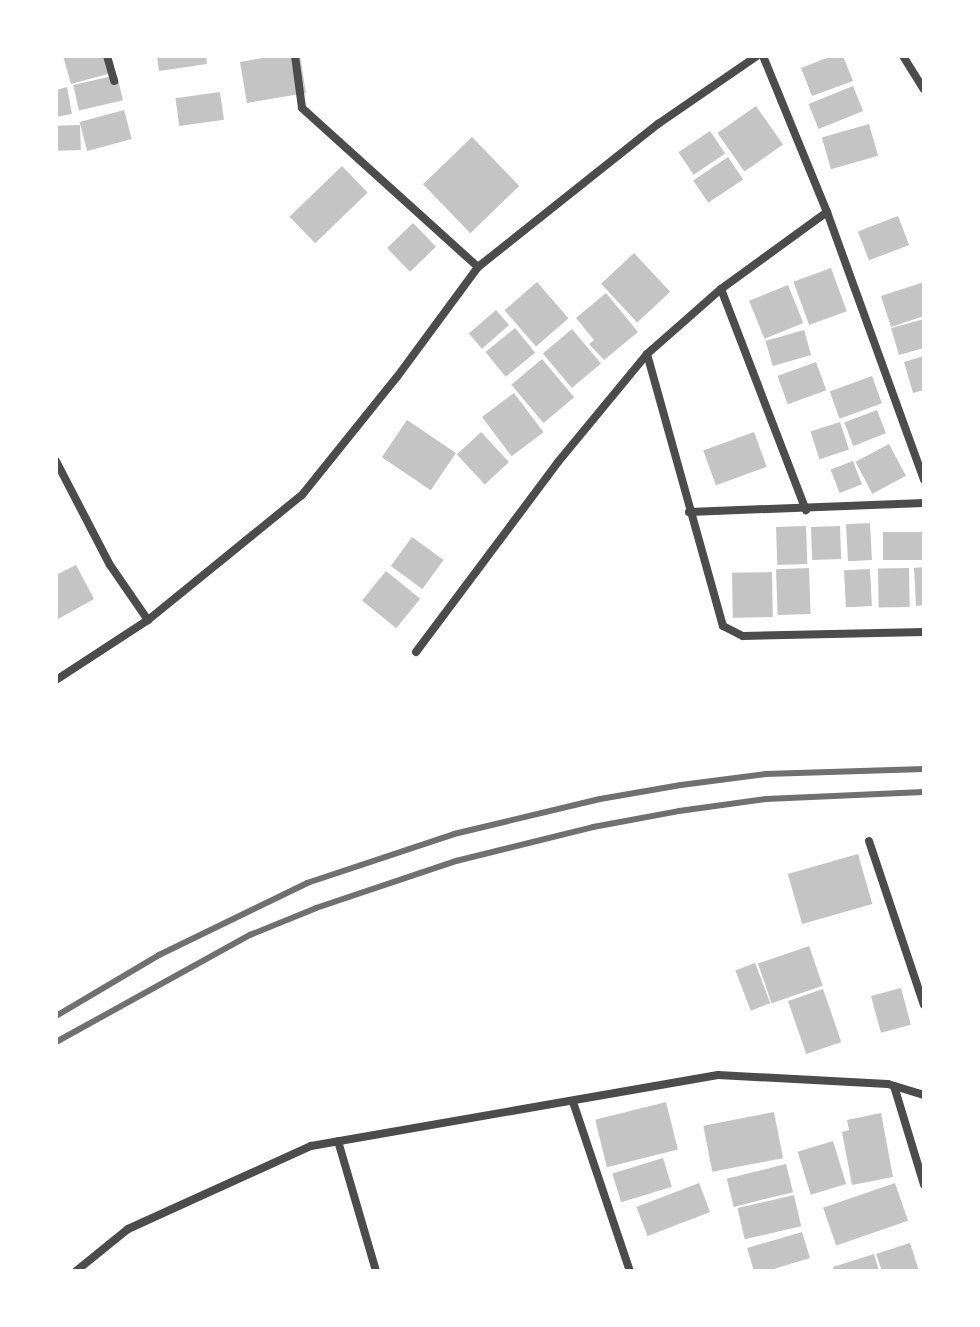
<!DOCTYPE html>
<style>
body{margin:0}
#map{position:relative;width:980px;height:1327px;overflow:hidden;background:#fff;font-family:Lora,serif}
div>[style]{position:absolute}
.building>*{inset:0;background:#c4c4c4;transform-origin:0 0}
.minor>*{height:8px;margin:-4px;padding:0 4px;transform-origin:4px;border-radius:4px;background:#4c4c4c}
.rail>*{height:6px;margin:-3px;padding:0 3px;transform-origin:3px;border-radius:3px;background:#707070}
span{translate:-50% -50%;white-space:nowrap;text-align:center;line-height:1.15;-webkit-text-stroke:8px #fff;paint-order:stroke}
.frame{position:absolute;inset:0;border:58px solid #fff;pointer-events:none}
</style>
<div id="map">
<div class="building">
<div style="clip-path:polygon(63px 56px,111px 56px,115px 72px,71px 84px)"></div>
<div style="clip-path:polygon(157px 56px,206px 56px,207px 64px,159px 71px)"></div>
<div style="clip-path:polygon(275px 56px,300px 56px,306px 93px,247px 103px,240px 62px)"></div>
<div style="clip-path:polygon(832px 56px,843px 56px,853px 81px,812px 96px,801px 68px)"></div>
<div style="left:117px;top:75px;width:26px;height:45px;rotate:77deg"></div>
<div style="left:853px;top:86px;width:27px;height:48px;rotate:68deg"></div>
<div style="clip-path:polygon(67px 87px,72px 114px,56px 117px,56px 90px)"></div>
<div style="left:220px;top:92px;width:28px;height:45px;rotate:82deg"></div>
<div style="left:756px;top:106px;width:47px;height:47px;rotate:55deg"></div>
<div style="left:124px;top:110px;width:30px;height:46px;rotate:75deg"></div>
<div style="left:869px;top:124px;width:33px;height:49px;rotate:74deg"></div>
<div style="left:80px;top:125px;width:25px;height:24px;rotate:88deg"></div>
<div style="left:710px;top:131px;width:27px;height:38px;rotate:56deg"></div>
<div style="left:472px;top:137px;width:68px;height:68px;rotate:46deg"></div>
<div style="left:728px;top:157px;width:27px;height:42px;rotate:56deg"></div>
<div style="left:342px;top:166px;width:37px;height:73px;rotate:46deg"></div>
<div style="left:898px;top:216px;width:31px;height:43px;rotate:69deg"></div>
<div style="left:413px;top:223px;width:33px;height:36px;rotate:46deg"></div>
<div style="left:634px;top:253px;width:53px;height:45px;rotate:47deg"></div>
<div style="left:831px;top:268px;width:46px;height:40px;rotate:70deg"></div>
<div style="left:537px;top:282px;width:48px;height:43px;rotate:49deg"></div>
<div style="clip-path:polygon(924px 282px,924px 316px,891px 327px,881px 296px)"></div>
<div style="left:788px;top:285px;width:41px;height:42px;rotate:68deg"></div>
<div style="clip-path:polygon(606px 293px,638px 332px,604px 360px,589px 344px,594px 340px,576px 318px)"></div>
<div style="left:496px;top:310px;width:20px;height:36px;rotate:49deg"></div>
<div style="clip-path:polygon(924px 319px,924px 348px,899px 355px,891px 328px)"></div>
<div style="left:515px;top:328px;width:32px;height:38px;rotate:51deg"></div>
<div style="left:572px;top:329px;width:45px;height:38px;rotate:50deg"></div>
<div style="left:804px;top:330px;width:26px;height:40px;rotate:74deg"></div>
<div style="clip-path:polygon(924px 356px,924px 390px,913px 393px,904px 362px)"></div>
<div style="left:542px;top:359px;width:50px;height:40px;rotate:50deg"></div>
<div style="left:816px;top:362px;width:30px;height:41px;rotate:70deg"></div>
<div style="left:872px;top:376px;width:29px;height:45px;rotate:70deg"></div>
<div style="left:514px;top:393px;width:49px;height:40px;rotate:53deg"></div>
<div style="left:877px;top:410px;width:25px;height:35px;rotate:69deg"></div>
<div style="left:407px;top:420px;width:59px;height:45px;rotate:34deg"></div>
<div style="left:840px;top:422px;width:29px;height:31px;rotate:72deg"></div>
<div style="left:481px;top:432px;width:41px;height:33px;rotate:47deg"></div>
<div style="left:754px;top:432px;width:37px;height:54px;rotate:70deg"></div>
<div style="left:889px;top:444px;width:36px;height:38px;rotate:62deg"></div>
<div style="left:853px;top:461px;width:25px;height:24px;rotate:69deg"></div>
<div style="left:870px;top:523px;width:37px;height:24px;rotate:87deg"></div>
<div style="left:806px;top:526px;width:38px;height:30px;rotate:88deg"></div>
<div style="left:840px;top:526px;width:33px;height:29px;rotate:88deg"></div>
<div style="left:924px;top:532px;width:28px;height:41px;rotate:90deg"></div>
<div style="left:412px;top:537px;width:39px;height:36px;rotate:36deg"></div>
<div style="clip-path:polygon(76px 565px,94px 599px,58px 619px,56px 575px)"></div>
<div style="clip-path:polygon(924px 567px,924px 605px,916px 606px,914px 568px)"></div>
<div style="left:809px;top:568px;width:46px;height:33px;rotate:88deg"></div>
<div style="left:909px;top:568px;width:39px;height:31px;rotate:89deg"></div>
<div style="left:870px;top:569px;width:37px;height:26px;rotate:87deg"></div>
<div style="left:386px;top:571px;width:44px;height:38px;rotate:39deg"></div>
<div style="left:772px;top:572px;width:45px;height:40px;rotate:89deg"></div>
<div style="left:858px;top:854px;width:52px;height:73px;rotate:74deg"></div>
<div style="left:809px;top:946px;width:42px;height:54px;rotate:71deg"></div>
<div style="left:755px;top:963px;width:43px;height:21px;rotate:69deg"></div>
<div style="left:901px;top:988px;width:38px;height:31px;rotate:75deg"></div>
<div style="left:823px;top:989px;width:56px;height:37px;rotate:71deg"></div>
<div style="left:666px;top:1102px;width:49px;height:73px;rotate:76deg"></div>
<div style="left:774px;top:1112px;width:47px;height:72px;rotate:79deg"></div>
<div style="clip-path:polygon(881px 1113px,893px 1177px,852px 1185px,842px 1132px,849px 1130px,847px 1120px)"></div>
<div style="left:833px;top:1141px;width:45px;height:37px;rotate:73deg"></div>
<div style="left:663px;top:1158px;width:30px;height:53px;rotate:73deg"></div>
<div style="left:786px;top:1164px;width:29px;height:61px;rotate:76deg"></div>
<div style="left:699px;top:1183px;width:31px;height:67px;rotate:69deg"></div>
<div style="left:895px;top:1183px;width:40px;height:76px;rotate:71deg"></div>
<div style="left:794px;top:1195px;width:32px;height:58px;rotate:77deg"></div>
<div style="clip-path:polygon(802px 1232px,810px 1258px,767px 1271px,754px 1271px,747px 1248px)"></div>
<div style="clip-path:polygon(910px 1243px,919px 1271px,882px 1271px,876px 1254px)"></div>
<div style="clip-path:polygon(874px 1254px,879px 1271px,834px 1271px,833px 1267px)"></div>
</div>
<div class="minor">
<div style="left:107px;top:56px;width:26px;rotate:74deg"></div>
<div style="left:295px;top:56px;width:52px;rotate:82.3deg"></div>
<div style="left:302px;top:108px;width:237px;rotate:42.1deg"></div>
<div style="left:763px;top:56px;width:169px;rotate:67.7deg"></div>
<div style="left:827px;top:212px;width:285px;rotate:70.1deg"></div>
<div style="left:903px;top:56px;width:39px;rotate:58deg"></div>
<div style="left:721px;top:289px;width:237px;rotate:69deg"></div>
<div style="left:647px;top:354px;width:98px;rotate:-41.3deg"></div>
<div style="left:721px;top:289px;width:131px;rotate:-36deg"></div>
<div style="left:56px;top:461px;width:117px;rotate:62.6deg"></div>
<div style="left:110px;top:565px;width:67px;rotate:55.4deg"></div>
<div style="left:689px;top:512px;width:235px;rotate:-2.2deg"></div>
<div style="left:416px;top:652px;width:237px;rotate:-53.2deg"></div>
<div style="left:558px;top:462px;width:140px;rotate:-50.5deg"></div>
<div style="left:647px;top:354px;width:282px;rotate:74.4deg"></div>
<div style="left:723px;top:626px;width:22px;rotate:27deg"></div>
<div style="left:743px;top:636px;width:181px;rotate:-1.3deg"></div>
<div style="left:56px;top:680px;width:110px;rotate:-33.1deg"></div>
<div style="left:148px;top:620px;width:198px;rotate:-39.1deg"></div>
<div style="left:302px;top:495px;width:151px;rotate:-51.2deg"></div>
<div style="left:397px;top:377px;width:137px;rotate:-53.6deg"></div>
<div style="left:478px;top:267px;width:230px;rotate:-38.5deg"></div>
<div style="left:658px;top:124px;width:120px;rotate:-34.5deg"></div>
<div style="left:869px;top:841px;width:173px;rotate:71.5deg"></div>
<div style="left:894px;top:1086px;width:103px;rotate:73.1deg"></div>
<div style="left:573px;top:1102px;width:178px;rotate:71.4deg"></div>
<div style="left:338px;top:1141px;width:135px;rotate:73.7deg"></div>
<div style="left:76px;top:1271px;width:67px;rotate:-38.9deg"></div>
<div style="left:128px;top:1229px;width:201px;rotate:-24.4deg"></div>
<div style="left:311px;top:1146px;width:413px;rotate:-9.9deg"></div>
<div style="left:718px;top:1075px;width:170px;rotate:3deg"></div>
<div style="left:888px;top:1084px;width:38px;rotate:17deg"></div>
</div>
<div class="rail">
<div style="left:56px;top:1016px;width:120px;rotate:-30.6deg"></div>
<div style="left:159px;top:955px;width:165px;rotate:-25.9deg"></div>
<div style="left:307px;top:883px;width:155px;rotate:-18.4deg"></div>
<div style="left:454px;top:834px;width:150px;rotate:-13.5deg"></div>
<div style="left:600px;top:799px;width:82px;rotate:-9.8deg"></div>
<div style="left:681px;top:785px;width:86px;rotate:-7.4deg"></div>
<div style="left:766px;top:774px;width:158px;rotate:-1.8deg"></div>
<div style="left:56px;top:1042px;width:222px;rotate:-28.9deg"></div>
<div style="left:250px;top:935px;width:71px;rotate:-22.2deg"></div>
<div style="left:316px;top:908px;width:148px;rotate:-18.6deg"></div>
<div style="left:456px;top:861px;width:141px;rotate:-13.9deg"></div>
<div style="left:593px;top:827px;width:87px;rotate:-10.5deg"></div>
<div style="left:679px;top:811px;width:88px;rotate:-7.9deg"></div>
<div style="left:766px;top:799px;width:158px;rotate:-2.5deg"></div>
</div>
<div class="frame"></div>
</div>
